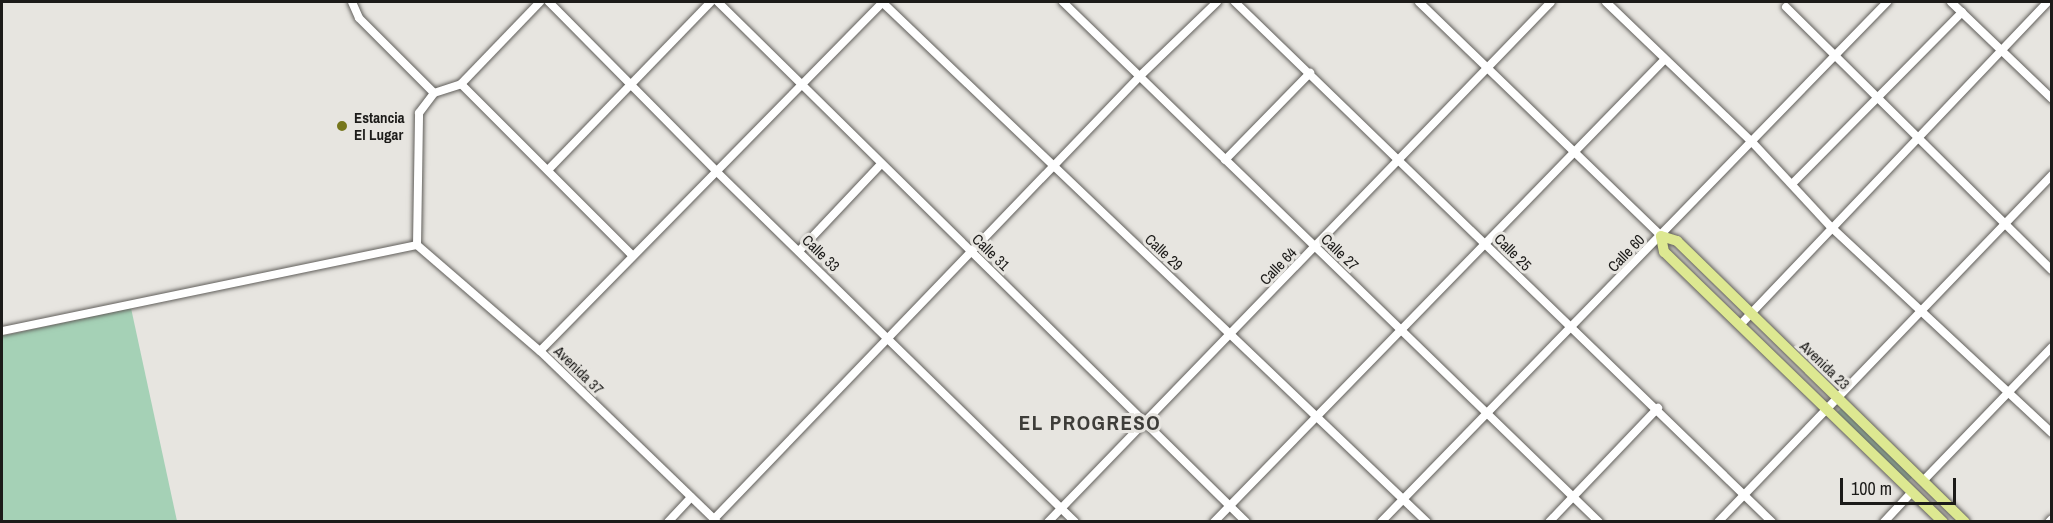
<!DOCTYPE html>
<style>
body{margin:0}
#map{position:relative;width:2053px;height:523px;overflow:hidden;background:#e7e5e0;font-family:"Archivo Narrow",sans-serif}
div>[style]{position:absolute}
.green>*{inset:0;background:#a5d1b6}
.roads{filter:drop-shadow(0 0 2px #605e5a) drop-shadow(0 0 2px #605e5a)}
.minor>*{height:8px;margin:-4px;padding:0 4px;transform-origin:4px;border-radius:4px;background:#fff}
.major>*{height:10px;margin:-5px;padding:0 5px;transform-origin:5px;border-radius:5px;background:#dde891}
.dots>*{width:16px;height:16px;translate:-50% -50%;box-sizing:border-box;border:3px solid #e7e5e0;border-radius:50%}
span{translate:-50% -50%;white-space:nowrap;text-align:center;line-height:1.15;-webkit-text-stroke:6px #e7e5e0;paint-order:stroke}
.poi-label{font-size:15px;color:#1c1b19;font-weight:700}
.left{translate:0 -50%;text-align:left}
.street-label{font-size:15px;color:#1c1b19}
.district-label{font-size:21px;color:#3e3d39;font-weight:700;letter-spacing:1.5px}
.frame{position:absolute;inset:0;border:3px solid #1c1b19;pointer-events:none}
.scale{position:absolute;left:1840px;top:478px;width:116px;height:27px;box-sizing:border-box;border:3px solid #1c1b19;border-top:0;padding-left:8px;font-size:18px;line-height:21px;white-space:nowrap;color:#1c1b19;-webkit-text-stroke:4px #e7e5e0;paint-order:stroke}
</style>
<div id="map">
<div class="green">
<div style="clip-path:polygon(131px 308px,177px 521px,2px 521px,2px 336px)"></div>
<div style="clip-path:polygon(1842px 408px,1912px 477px,1911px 479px,1907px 481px,1837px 412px)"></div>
</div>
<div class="roads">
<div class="minor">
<div style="left:352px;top:2px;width:17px;rotate:66deg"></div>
<div style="left:359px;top:18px;width:106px;rotate:45deg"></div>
<div style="left:549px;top:2px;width:238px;rotate:45.3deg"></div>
<div style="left:716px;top:171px;width:502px;rotate:44.35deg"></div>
<div style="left:718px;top:2px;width:741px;rotate:44.56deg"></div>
<div style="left:882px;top:2px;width:753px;rotate:43.66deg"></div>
<div style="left:1063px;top:2px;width:747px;rotate:44.13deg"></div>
<div style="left:1235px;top:2px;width:748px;rotate:44.08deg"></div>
<div style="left:1419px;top:2px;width:337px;rotate:44deg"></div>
<div style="left:1606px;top:2px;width:202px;rotate:43.8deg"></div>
<div style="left:1752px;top:142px;width:116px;rotate:47.1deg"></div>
<div style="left:1831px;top:227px;width:302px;rotate:43deg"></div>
<div style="left:1951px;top:2px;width:140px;rotate:43.8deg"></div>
<div style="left:1786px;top:7px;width:374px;rotate:44.7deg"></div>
<div style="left:461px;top:84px;width:243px;rotate:45deg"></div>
<div style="left:1225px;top:160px;width:122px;rotate:-45.7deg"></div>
<div style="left:548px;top:170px;width:234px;rotate:-45.9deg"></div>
<div style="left:1792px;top:184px;width:242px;rotate:-45.3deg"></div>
<div style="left:417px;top:245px;width:162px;rotate:40.8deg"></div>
<div style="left:540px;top:351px;width:245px;rotate:44deg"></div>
<div style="left:417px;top:245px;width:132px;rotate:-89.1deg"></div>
<div style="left:419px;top:113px;width:25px;rotate:-53deg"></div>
<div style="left:434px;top:93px;width:28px;rotate:-18deg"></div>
<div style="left:461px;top:84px;width:114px;rotate:-46.1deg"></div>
<div style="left:799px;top:251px;width:120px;rotate:-46.7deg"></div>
<div style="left:1740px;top:325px;width:446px;rotate:-46.4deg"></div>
<div style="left:2px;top:331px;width:424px;rotate:-11.7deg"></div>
<div style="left:540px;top:351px;width:489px;rotate:-45.5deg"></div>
<div style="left:1923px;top:481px;width:186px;rotate:-46.1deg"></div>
<div style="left:714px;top:519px;width:615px;rotate:-46.12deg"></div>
<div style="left:1140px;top:76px;width:107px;rotate:-43.9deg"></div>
<div style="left:668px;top:522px;width:34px;rotate:-47deg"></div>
<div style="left:1048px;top:522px;width:723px;rotate:-45.95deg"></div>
<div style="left:1214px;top:522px;width:646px;rotate:-45.75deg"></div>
<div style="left:1381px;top:522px;width:726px;rotate:-45.78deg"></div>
<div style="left:1549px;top:522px;width:158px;rotate:-46.3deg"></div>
<div style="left:1718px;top:522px;width:482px;rotate:-46.1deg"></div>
<div style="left:1884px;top:522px;width:41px;rotate:-47deg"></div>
<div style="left:2049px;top:522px;width:4px;rotate:-45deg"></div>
</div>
<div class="major">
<div style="left:1943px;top:522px;width:388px;rotate:-135.9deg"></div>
<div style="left:1664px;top:252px;width:16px;rotate:-101deg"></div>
<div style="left:1661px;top:236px;width:17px;rotate:17deg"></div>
<div style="left:1677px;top:241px;width:402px;rotate:44.3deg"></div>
</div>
</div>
<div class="dots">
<div style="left:342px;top:126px;background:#76761c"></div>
</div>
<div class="poi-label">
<span class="left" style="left:354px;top:126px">Estancia<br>El Lugar</span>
</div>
<div class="street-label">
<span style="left:991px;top:252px;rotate:44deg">Calle 31</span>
<span style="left:1164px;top:252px;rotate:43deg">Calle 29</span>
<span style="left:1340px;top:252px;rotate:44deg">Calle 27</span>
<span style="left:1513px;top:252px;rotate:45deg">Calle 25</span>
<span style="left:821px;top:253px;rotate:44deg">Calle 33</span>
<span style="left:1626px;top:253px;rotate:-46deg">Calle 60</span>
<span style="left:1278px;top:266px;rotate:-46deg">Calle 64</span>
<span style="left:1825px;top:365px;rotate:44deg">Avenida 23</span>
<span style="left:579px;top:370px;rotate:44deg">Avenida 37</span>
</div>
<div class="district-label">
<span style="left:1090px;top:423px">EL PROGRESO</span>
</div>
<div class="frame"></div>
<div class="scale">100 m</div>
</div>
